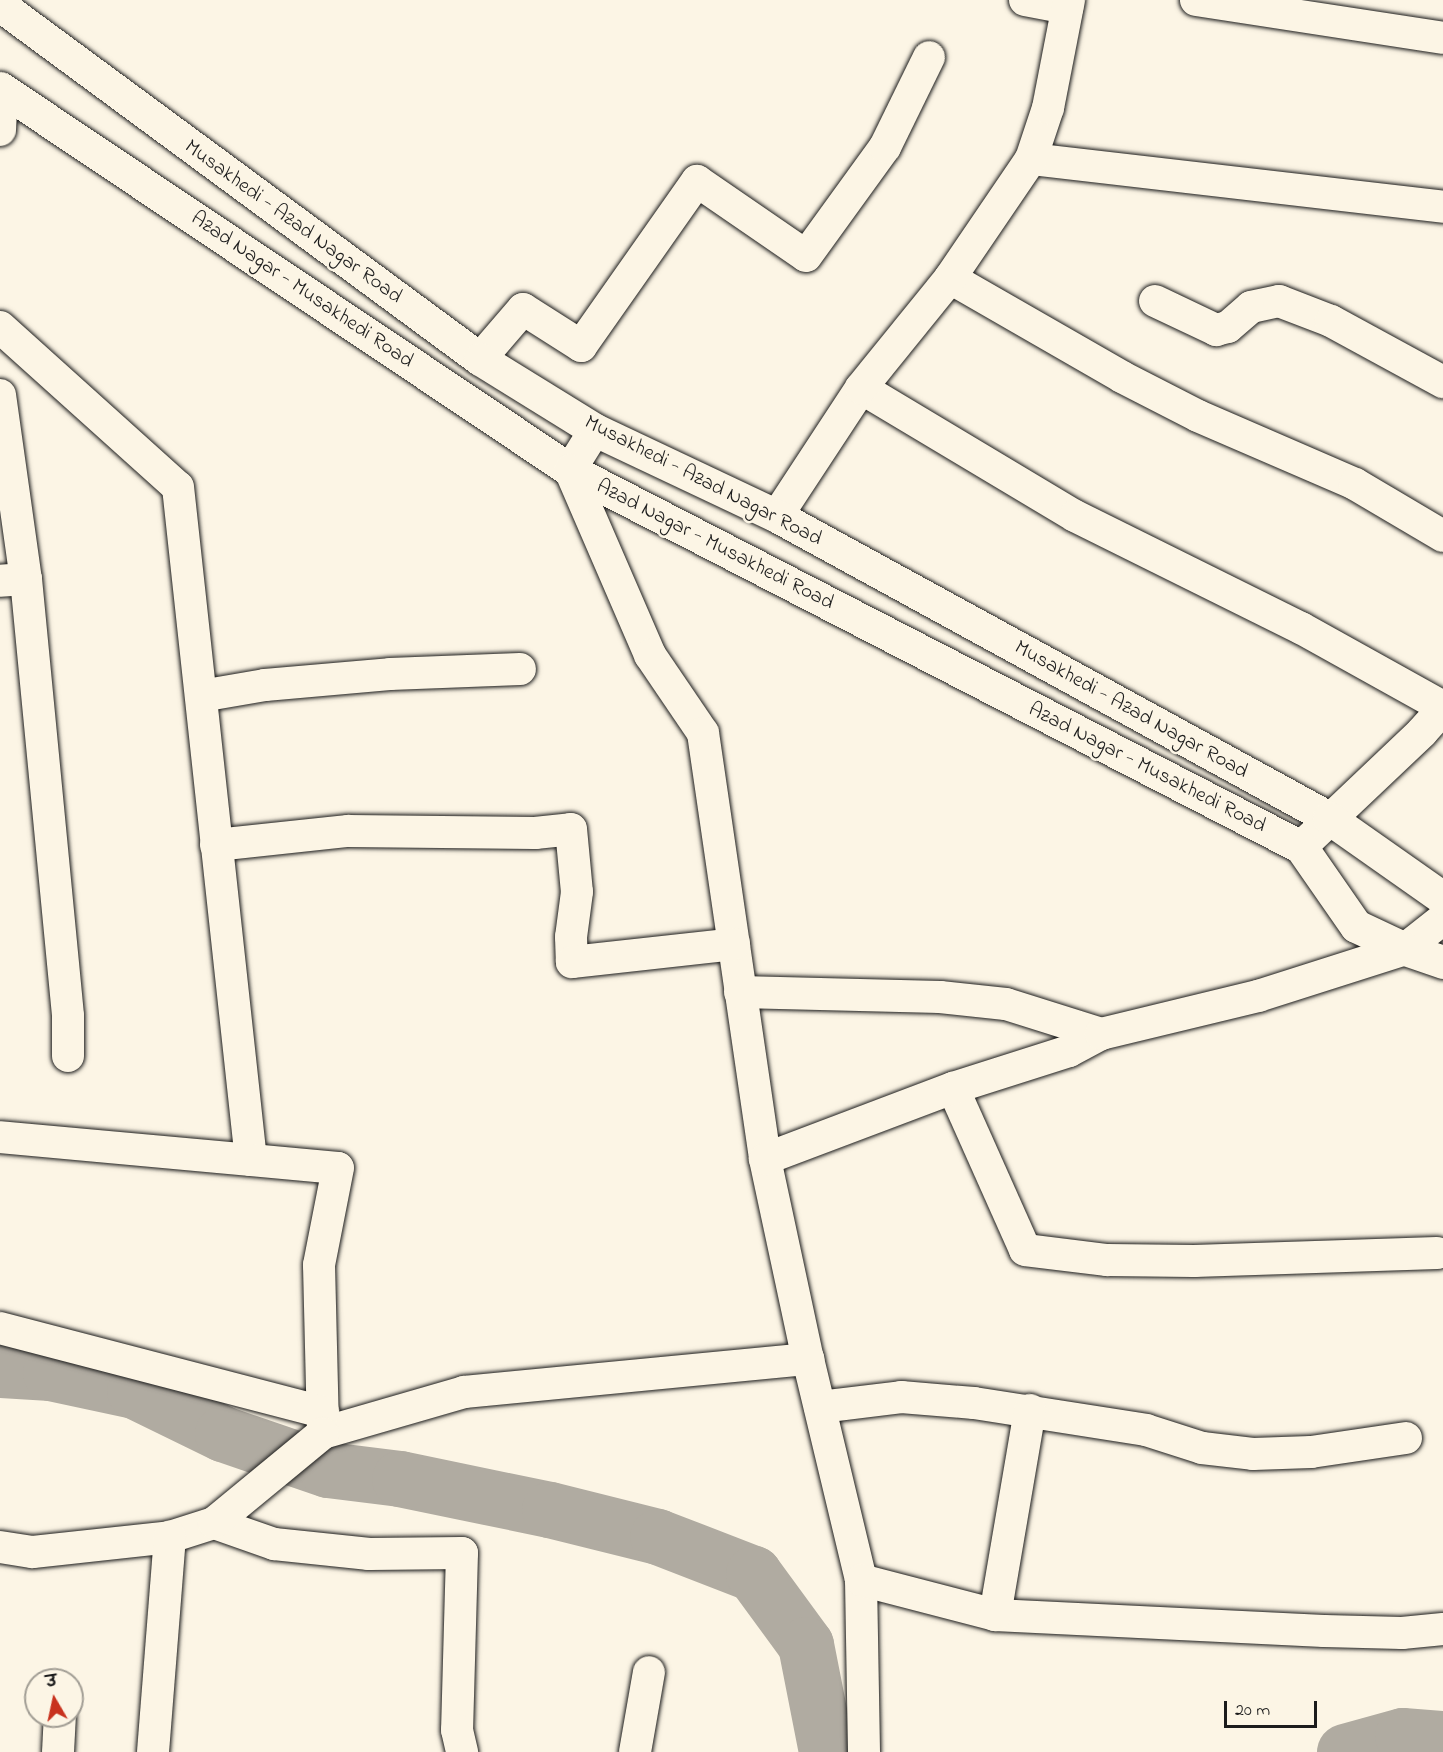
<!DOCTYPE html>
<meta charset="utf-8">
<style>
body{margin:0}
#map{position:relative;width:1443px;height:1752px;overflow:hidden;background:#fcf5e5;font-family:"Indie Flower","Playpen Sans Deva",sans-serif}
div>[style]{position:absolute}
.river>*{height:56px;margin:-28px;padding:0 28px;transform-origin:28px;border-radius:28px;background:#b0aba1}
.roads{filter:drop-shadow(0 0 2px #1c1c1c) drop-shadow(0 0 2px #1c1c1c)}
.street>*{height:32px;margin:-16px;padding:0 16px;transform-origin:16px;border-radius:16px;background:#fcf5e5}
.secondary>*{height:33px;margin:-16.5px;padding:0 16.5px;transform-origin:16.5px;border-radius:16.5px;background:#fcf5e5}
span{translate:-50% -50%;white-space:nowrap;text-align:center;line-height:1.15;-webkit-text-stroke:5px #fcf5e5;paint-order:stroke}
.street-label{font-size:21px;color:#1c1c1c}
.north{position:absolute;left:24px;top:1668px;width:60px;height:60px;box-sizing:border-box;background:#fcf5e5;border:2px solid #a29e95;border-radius:50%;rotate:351deg;font-size:16px;font-weight:700;line-height:24px;text-align:center;color:#1c1c1c}
.north::after{content:'';display:block;margin:auto;width:21px;height:27px;background:#c8321e;clip-path:polygon(50% 0,100% 100%,50% 72%,0 100%)}
.scale{position:absolute;left:1224px;top:1701px;width:93px;height:27px;box-sizing:border-box;border:3px solid #1c1c1c;border-top:0;padding-left:8px;font-size:18px;line-height:21px;white-space:nowrap;color:#1c1c1c;-webkit-text-stroke:4px #fcf5e5;paint-order:stroke}
</style>
<div id="map">
<div class="river">
<div style="left:0;top:1370px;width:51px;rotate:3.4deg"></div>
<div style="left:51px;top:1373px;width:86px;rotate:12.1deg"></div>
<div style="left:135px;top:1391px;width:98px;rotate:26deg"></div>
<div style="left:223px;top:1434px;width:111px;rotate:18.9deg"></div>
<div style="left:328px;top:1470px;width:73px;rotate:7.1deg"></div>
<div style="left:400px;top:1479px;width:153px;rotate:11.7deg"></div>
<div style="left:550px;top:1510px;width:111px;rotate:14deg"></div>
<div style="left:658px;top:1537px;width:103px;rotate:21.1deg"></div>
<div style="left:754px;top:1574px;width:88px;rotate:53.8deg"></div>
<div style="left:806px;top:1645px;width:109px;rotate:78.9deg"></div>
<div style="left:1345px;top:1752px;width:60px;rotate:-15.4deg"></div>
<div style="left:1403px;top:1736px;width:40px;rotate:4.3deg"></div>
</div>
<div class="roads">
<div class="street">
<div style="left:1025px;top:0;width:43px;rotate:10.8deg"></div>
<div style="left:1196px;top:0;width:250px;rotate:8.7deg"></div>
<div style="left:0;top:130px;width:40px;rotate:-87.1deg"></div>
<div style="left:1031px;top:159px;width:415px;rotate:6.6deg"></div>
<div style="left:950px;top:278px;width:198px;rotate:29.9deg"></div>
<div style="left:1122px;top:377px;width:85px;rotate:27.2deg"></div>
<div style="left:1198px;top:416px;width:171px;rotate:23.4deg"></div>
<div style="left:1355px;top:484px;width:102px;rotate:30.6deg"></div>
<div style="left:1155px;top:301px;width:68px;rotate:25.4deg"></div>
<div style="left:1216px;top:330px;width:12px;rotate:-14deg"></div>
<div style="left:1228px;top:327px;width:30px;rotate:-41deg"></div>
<div style="left:1251px;top:307px;width:29px;rotate:-12deg"></div>
<div style="left:1279px;top:301px;width:56px;rotate:21deg"></div>
<div style="left:1331px;top:321px;width:128px;rotate:28.6deg"></div>
<div style="left:0;top:327px;width:239px;rotate:42deg"></div>
<div style="left:178px;top:487px;width:677px;rotate:83.81deg"></div>
<div style="left:251px;top:1160px;width:252px;rotate:-174.8deg"></div>
<div style="left:480px;top:359px;width:66px;rotate:-49.3deg"></div>
<div style="left:523px;top:309px;width:69px;rotate:32.5deg"></div>
<div style="left:581px;top:346px;width:202px;rotate:-54.9deg"></div>
<div style="left:697px;top:181px;width:132px;rotate:34.5deg"></div>
<div style="left:806px;top:256px;width:135px;rotate:-54.1deg"></div>
<div style="left:885px;top:147px;width:100px;rotate:-63.9deg"></div>
<div style="left:861px;top:388px;width:249px;rotate:30.9deg"></div>
<div style="left:1075px;top:516px;width:252px;rotate:26.4deg"></div>
<div style="left:1301px;top:628px;width:162px;rotate:29.1deg"></div>
<div style="left:0;top:395px;width:186px;rotate:82deg"></div>
<div style="left:26px;top:579px;width:26px;rotate:176deg"></div>
<div style="left:595px;top:430px;width:47px;rotate:122deg"></div>
<div style="left:570px;top:470px;width:202px;rotate:66.6deg"></div>
<div style="left:650px;top:655px;width:94px;rotate:55.8deg"></div>
<div style="left:703px;top:733px;width:430px;rotate:81.7deg"></div>
<div style="left:765px;top:1159px;width:205px;rotate:77.9deg"></div>
<div style="left:808px;top:1359px;width:227px;rotate:76.5deg"></div>
<div style="left:861px;top:1580px;width:172px;rotate:89deg"></div>
<div style="left:777px;top:516px;width:153px;rotate:-56.7deg"></div>
<div style="left:861px;top:388px;width:141px;rotate:-51deg"></div>
<div style="left:950px;top:278px;width:144px;rotate:-55.8deg"></div>
<div style="left:1031px;top:159px;width:54px;rotate:-71.6deg"></div>
<div style="left:1048px;top:108px;width:110px;rotate:-79deg"></div>
<div style="left:26px;top:579px;width:439px;rotate:84.5deg"></div>
<div style="left:68px;top:1016px;width:40px;rotate:90deg"></div>
<div style="left:201px;top:696px;width:65px;rotate:-9.8deg"></div>
<div style="left:265px;top:685px;width:125px;rotate:-5deg"></div>
<div style="left:390px;top:674px;width:130px;rotate:-2.2deg"></div>
<div style="left:216px;top:845px;width:133px;rotate:-6.1deg"></div>
<div style="left:348px;top:831px;width:187px;rotate:0.6deg"></div>
<div style="left:535px;top:833px;width:36px;rotate:-6deg"></div>
<div style="left:571px;top:829px;width:63px;rotate:84.6deg"></div>
<div style="left:577px;top:892px;width:45px;rotate:97.6deg"></div>
<div style="left:571px;top:937px;width:25px;rotate:88deg"></div>
<div style="left:572px;top:962px;width:163px;rotate:-6.3deg"></div>
<div style="left:1301px;top:847px;width:167px;rotate:-43.5deg"></div>
<div style="left:1422px;top:732px;width:31px;rotate:-48deg"></div>
<div style="left:740px;top:992px;width:200px;rotate:1.4deg"></div>
<div style="left:940px;top:997px;width:66px;rotate:6.1deg"></div>
<div style="left:1006px;top:1004px;width:100px;rotate:17.5deg"></div>
<div style="left:953px;top:1088px;width:177px;rotate:66deg"></div>
<div style="left:1025px;top:1250px;width:83px;rotate:7deg"></div>
<div style="left:1107px;top:1260px;width:87px;rotate:0.7deg"></div>
<div style="left:1194px;top:1261px;width:243px;rotate:-1.9deg"></div>
<div style="left:765px;top:1159px;width:201px;rotate:-20.7deg"></div>
<div style="left:953px;top:1088px;width:122px;rotate:-17.7deg"></div>
<div style="left:1069px;top:1051px;width:36px;rotate:-28deg"></div>
<div style="left:1101px;top:1034px;width:162px;rotate:-13.6deg"></div>
<div style="left:1258px;top:996px;width:154px;rotate:-17.7deg"></div>
<div style="left:1405px;top:949px;width:48px;rotate:-38.3deg"></div>
<div style="left:251px;top:1160px;width:87px;rotate:5.3deg"></div>
<div style="left:338px;top:1168px;width:99px;rotate:101.1deg"></div>
<div style="left:319px;top:1265px;width:168px;rotate:88.6deg"></div>
<div style="left:323px;top:1433px;width:147px;rotate:-16.2deg"></div>
<div style="left:464px;top:1392px;width:346px;rotate:-5.5deg"></div>
<div style="left:0;top:1328px;width:334px;rotate:14.6deg"></div>
<div style="left:820px;top:1407px;width:82px;rotate:-7deg"></div>
<div style="left:901px;top:1397px;width:73px;rotate:4.7deg"></div>
<div style="left:974px;top:1403px;width:174px;rotate:8.9deg"></div>
<div style="left:1146px;top:1430px;width:59px;rotate:17.8deg"></div>
<div style="left:1202px;top:1448px;width:51px;rotate:6.7deg"></div>
<div style="left:1253px;top:1454px;width:58px;rotate:-2deg"></div>
<div style="left:1311px;top:1452px;width:96px;rotate:-8.4deg"></div>
<div style="left:214px;top:1523px;width:64px;rotate:19.3deg"></div>
<div style="left:274px;top:1544px;width:96px;rotate:6deg"></div>
<div style="left:369px;top:1554px;width:93px;rotate:-0.6deg"></div>
<div style="left:462px;top:1553px;width:177px;rotate:91.6deg"></div>
<div style="left:457px;top:1730px;width:23px;rotate:77deg"></div>
<div style="left:0;top:1547px;width:33px;rotate:9deg"></div>
<div style="left:33px;top:1552px;width:138px;rotate:-6.2deg"></div>
<div style="left:170px;top:1537px;width:46px;rotate:-17.7deg"></div>
<div style="left:214px;top:1523px;width:141px;rotate:-39.5deg"></div>
<div style="left:861px;top:1580px;width:138px;rotate:14.6deg"></div>
<div style="left:995px;top:1615px;width:329px;rotate:2.8deg"></div>
<div style="left:1324px;top:1631px;width:78px;rotate:1.5deg"></div>
<div style="left:1402px;top:1633px;width:41px;rotate:-5.6deg"></div>
<div style="left:995px;top:1615px;width:208px;rotate:-80.3deg"></div>
<div style="left:58px;top:1752px;width:36px;rotate:-87deg"></div>
<div style="left:153px;top:1752px;width:216px;rotate:-85.5deg"></div>
<div style="left:635px;top:1752px;width:81px;rotate:-80.1deg"></div>
</div>
<div class="secondary">
<div style="left:0;top:5px;width:596px;rotate:36.41deg"></div>
<div style="left:480px;top:359px;width:135px;rotate:31.7deg"></div>
<div style="left:595px;top:430px;width:201px;rotate:25.3deg"></div>
<div style="left:777px;top:516px;width:629px;rotate:28.68deg"></div>
<div style="left:1329px;top:818px;width:139px;rotate:35.1deg"></div>
<div style="left:0;top:88px;width:686px;rotate:33.83deg"></div>
<div style="left:570px;top:470px;width:822px;rotate:27.28deg"></div>
<div style="left:1301px;top:847px;width:96px;rotate:55.2deg"></div>
<div style="left:1356px;top:926px;width:54px;rotate:25.1deg"></div>
<div style="left:1405px;top:949px;width:40px;rotate:18.9deg"></div>
</div>
</div>
<div class="street-label">
<span style="left:293px;top:222px;rotate:36deg">Musakhedi - Azad Nagar Road</span>
<span style="left:302px;top:290px;rotate:34deg">Azad Nagar - Musakhedi Road</span>
<span style="left:703px;top:481px;rotate:27deg">Musakhedi - Azad Nagar Road</span>
<span style="left:715px;top:545px;rotate:27deg">Azad Nagar - Musakhedi Road</span>
<span style="left:1131px;top:710px;rotate:29deg">Musakhedi - Azad Nagar Road</span>
<span style="left:1147px;top:768px;rotate:27deg">Azad Nagar - Musakhedi Road</span>
</div>
<div class="north">उ</div>
<div class="scale">20 m</div>
</div>
